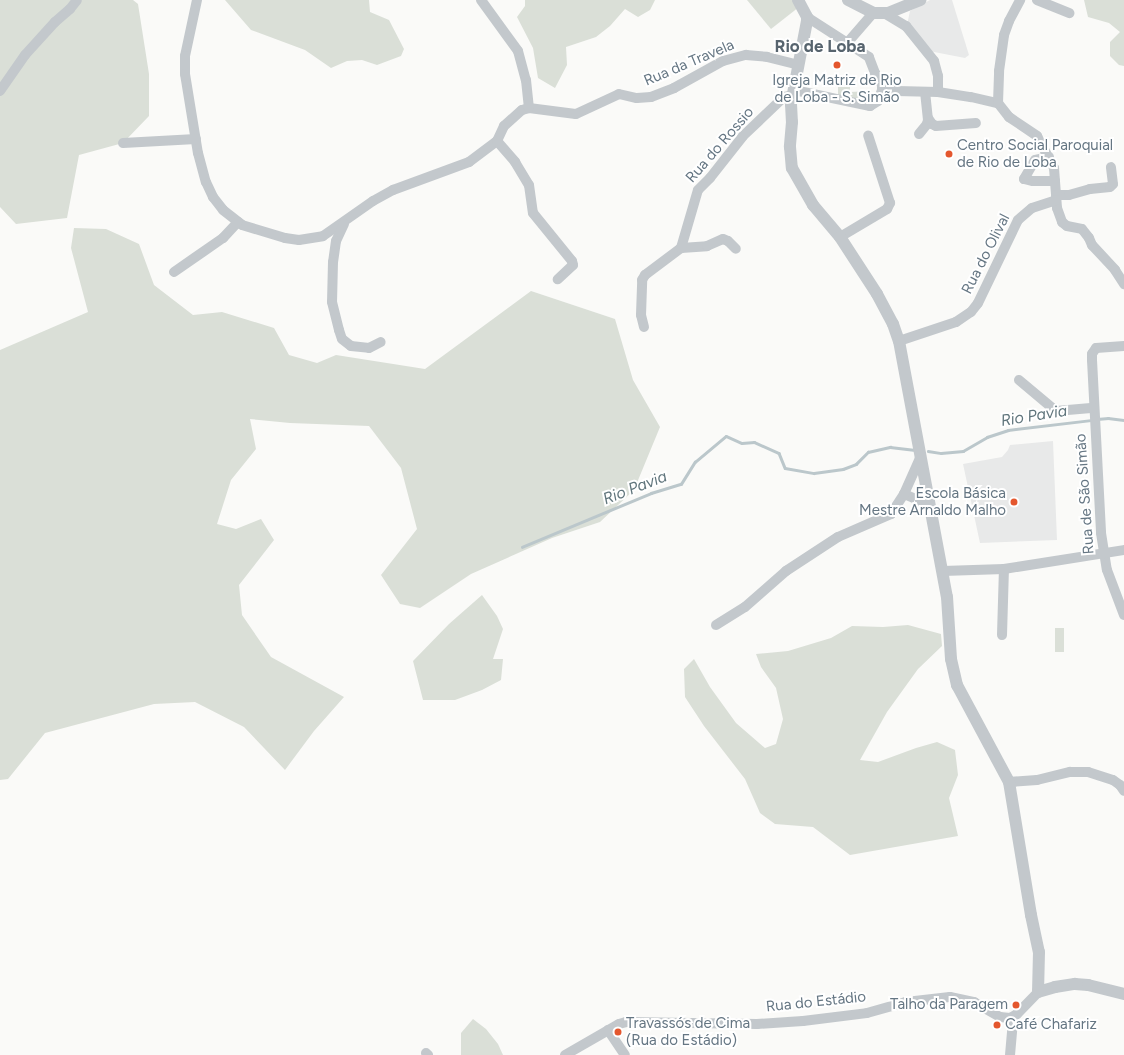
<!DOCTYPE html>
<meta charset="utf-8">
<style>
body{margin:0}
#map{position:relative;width:1124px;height:1055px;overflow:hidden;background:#fafaf8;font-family:Figtree,sans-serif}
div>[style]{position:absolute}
.built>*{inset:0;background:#e8e9e9}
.green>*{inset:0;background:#dadfd7;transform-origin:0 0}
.stream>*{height:2.5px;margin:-1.25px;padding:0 1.25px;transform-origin:1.25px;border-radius:1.25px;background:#bbc7cb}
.minor>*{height:10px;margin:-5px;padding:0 5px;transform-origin:5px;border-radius:5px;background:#c3c8cc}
.tertiary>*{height:12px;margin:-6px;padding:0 6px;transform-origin:6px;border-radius:6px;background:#c3c8cc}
.dots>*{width:11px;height:11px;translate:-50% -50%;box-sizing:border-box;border:2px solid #fff;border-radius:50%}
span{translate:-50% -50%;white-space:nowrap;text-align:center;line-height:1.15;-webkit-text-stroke:4px #fff;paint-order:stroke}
.street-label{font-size:15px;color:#657683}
.poi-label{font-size:15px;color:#657683}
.left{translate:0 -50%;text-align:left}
.right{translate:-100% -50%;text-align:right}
.water-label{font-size:16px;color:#60757c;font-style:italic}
.quarter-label{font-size:17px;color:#57646e;font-weight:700}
</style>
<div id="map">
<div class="built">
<div style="clip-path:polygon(930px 0,952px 0,969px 55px,965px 58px,929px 51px,907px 25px,910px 11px)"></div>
<div style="clip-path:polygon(1053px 441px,1057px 540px,980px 543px,963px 464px,1002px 457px,1008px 450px,1010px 445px)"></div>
</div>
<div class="green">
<div style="clip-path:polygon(0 0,133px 0,138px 4px,149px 74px,149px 116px,123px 143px,79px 155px,67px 218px,16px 224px,0 207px)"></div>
<div style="clip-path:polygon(225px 0,369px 0,370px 12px,389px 20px,404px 49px,401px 56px,377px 65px,362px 60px,347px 61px,331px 68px,305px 50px,251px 30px)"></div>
<div style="clip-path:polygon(525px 0,655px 0,650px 10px,638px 17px,625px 9px,610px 26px,596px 37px,566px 47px,567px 65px,555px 88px,538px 78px,533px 48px,517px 17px,525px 6px)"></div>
<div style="clip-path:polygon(747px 0,793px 0,799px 7px,771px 29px)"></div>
<div style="clip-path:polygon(1084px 0,1124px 0,1124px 66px,1119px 65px,1110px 56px,1110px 42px,1120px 32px,1109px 23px,1088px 17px)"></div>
<div style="clip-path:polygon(838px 85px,850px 85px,850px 92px,871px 91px,871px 101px,838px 98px)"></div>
<div style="clip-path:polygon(74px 228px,106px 229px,139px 244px,154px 285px,193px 315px,222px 312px,274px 328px,289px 355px,317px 363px,336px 355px,425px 369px,531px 291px,615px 319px,633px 380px,660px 427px,634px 490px,600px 522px,552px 538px,471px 574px,420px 608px,400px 604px,381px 575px,417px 529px,401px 468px,369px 426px,290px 423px,250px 419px,256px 449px,231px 480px,217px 524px,236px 529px,261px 519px,274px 540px,239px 585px,242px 615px,271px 657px,344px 697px,314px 731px,285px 770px,244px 727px,195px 702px,154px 704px,45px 733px,8px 779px,0 780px,0 350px,88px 312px,71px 248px)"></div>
<div style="clip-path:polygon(482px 595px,497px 616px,503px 629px,493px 659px,503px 659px,501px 680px,482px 690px,455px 700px,423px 700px,413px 661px,449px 624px)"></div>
<div style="clip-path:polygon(908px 625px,941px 634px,942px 646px,918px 669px,887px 712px,860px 760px,878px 762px,916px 748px,937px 742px,955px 750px,958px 775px,949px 798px,958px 836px,850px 855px,813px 827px,775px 824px,760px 813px,745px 779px,704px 726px,685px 697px,684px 669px,694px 659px,710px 687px,736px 723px,765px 748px,776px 744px,783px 719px,776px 688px,761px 667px,756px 654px,788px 651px,831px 638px,852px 626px,883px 627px)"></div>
<div style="left:1055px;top:628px;width:9px;height:24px"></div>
<div style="clip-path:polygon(473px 1019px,486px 1029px,498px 1044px,503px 1055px,461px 1055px,461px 1033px)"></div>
</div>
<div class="stream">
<div style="left:1097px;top:419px;width:11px;rotate:-5deg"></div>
<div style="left:1108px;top:418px;width:16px;rotate:7deg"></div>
<div style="left:928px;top:451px;width:13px;rotate:9deg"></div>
<div style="left:941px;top:453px;width:22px;rotate:-5deg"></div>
<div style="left:963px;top:451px;width:28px;rotate:-30deg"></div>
<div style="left:987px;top:437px;width:22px;rotate:-18deg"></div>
<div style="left:1008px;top:430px;width:85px;rotate:-6.8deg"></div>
<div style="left:522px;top:547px;width:140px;rotate:-22.7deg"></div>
<div style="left:651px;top:493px;width:31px;rotate:-17deg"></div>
<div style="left:681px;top:484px;width:26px;rotate:-58deg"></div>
<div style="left:695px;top:462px;width:40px;rotate:-40deg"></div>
<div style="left:726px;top:436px;width:17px;rotate:24deg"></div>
<div style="left:742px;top:443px;width:12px;rotate:-5deg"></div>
<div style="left:754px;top:442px;width:27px;rotate:24deg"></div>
<div style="left:779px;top:453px;width:16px;rotate:68deg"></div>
<div style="left:785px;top:468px;width:29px;rotate:10deg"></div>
<div style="left:814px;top:473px;width:29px;rotate:-8deg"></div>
<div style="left:843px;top:469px;width:14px;rotate:-21deg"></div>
<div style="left:856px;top:464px;width:17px;rotate:-45deg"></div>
<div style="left:868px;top:452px;width:23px;rotate:-13deg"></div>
<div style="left:890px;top:447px;width:23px;rotate:7deg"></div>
</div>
<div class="minor">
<div style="left:197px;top:0;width:57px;rotate:102.1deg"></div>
<div style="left:185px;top:56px;width:18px;rotate:90deg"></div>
<div style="left:185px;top:74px;width:80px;rotate:80.7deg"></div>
<div style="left:198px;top:153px;width:30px;rotate:75deg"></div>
<div style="left:206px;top:182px;width:17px;rotate:65deg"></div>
<div style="left:213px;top:197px;width:16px;rotate:52deg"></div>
<div style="left:223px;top:210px;width:24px;rotate:38deg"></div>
<div style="left:242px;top:225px;width:45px;rotate:16.8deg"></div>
<div style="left:285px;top:238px;width:14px;rotate:8deg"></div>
<div style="left:299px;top:240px;width:24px;rotate:-9deg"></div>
<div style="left:323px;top:236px;width:61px;rotate:-35deg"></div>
<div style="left:373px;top:201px;width:23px;rotate:-29deg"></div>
<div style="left:393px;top:190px;width:81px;rotate:-20.2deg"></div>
<div style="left:469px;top:162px;width:35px;rotate:-37deg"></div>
<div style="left:497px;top:141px;width:17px;rotate:-65deg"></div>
<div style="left:504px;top:126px;width:24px;rotate:-42deg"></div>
<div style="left:522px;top:110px;width:7px;rotate:-16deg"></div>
<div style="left:529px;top:108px;width:47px;rotate:7.3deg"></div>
<div style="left:576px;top:114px;width:47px;rotate:-24.9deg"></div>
<div style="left:619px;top:94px;width:18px;rotate:13deg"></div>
<div style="left:637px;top:98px;width:14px;rotate:-4deg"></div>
<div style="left:651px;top:97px;width:25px;rotate:-21deg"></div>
<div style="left:674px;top:88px;width:56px;rotate:-28.9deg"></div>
<div style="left:723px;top:61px;width:24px;rotate:-15deg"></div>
<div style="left:746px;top:55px;width:21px;rotate:5deg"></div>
<div style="left:767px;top:57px;width:33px;rotate:14deg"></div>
<div style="left:481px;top:0;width:63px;rotate:54deg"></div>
<div style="left:518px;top:51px;width:30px;rotate:75deg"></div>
<div style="left:526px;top:80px;width:28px;rotate:84deg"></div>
<div style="left:1037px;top:0;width:35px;rotate:22deg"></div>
<div style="left:884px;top:13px;width:26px;rotate:31deg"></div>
<div style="left:906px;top:26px;width:45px;rotate:51.3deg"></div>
<div style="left:934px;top:61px;width:16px;rotate:75deg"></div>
<div style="left:938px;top:76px;width:16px;rotate:90deg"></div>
<div style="left:848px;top:42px;width:38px;rotate:-49deg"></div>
<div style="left:882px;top:85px;width:16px;rotate:22deg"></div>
<div style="left:897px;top:91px;width:41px;rotate:1.4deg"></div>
<div style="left:938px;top:92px;width:33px;rotate:9deg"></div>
<div style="left:971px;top:97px;width:28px;rotate:13deg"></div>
<div style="left:998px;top:103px;width:18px;rotate:52deg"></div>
<div style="left:1009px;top:117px;width:34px;rotate:34deg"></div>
<div style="left:1037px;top:136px;width:30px;rotate:62deg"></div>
<div style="left:1051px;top:162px;width:7px;rotate:63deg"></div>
<div style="left:1054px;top:168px;width:40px;rotate:85.7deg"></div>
<div style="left:1057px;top:208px;width:15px;rotate:70deg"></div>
<div style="left:1062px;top:222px;width:6px;rotate:39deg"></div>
<div style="left:1067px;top:226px;width:15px;rotate:11deg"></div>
<div style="left:1082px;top:229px;width:11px;rotate:52deg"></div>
<div style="left:1089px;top:238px;width:8px;rotate:67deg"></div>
<div style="left:1092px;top:245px;width:34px;rotate:47deg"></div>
<div style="left:1115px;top:270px;width:17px;rotate:57deg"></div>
<div style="left:794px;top:90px;width:78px;rotate:11.9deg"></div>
<div style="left:870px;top:106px;width:9px;rotate:-32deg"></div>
<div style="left:878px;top:101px;width:12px;rotate:-70deg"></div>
<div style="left:882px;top:90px;width:5px;rotate:-90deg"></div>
<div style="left:882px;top:85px;width:14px;rotate:-120deg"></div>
<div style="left:875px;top:73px;width:17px;rotate:-111deg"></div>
<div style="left:869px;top:57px;width:74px;rotate:-147.2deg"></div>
<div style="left:0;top:91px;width:44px;rotate:-55.2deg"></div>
<div style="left:25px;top:55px;width:45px;rotate:-47.7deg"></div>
<div style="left:55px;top:22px;width:20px;rotate:-41deg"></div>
<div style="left:70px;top:9px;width:11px;rotate:-52deg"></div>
<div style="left:998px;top:103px;width:32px;rotate:-88deg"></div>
<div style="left:999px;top:71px;width:36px;rotate:-82deg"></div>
<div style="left:1004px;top:35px;width:15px;rotate:-70deg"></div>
<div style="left:1009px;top:21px;width:24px;rotate:-62deg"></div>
<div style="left:928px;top:118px;width:7px;rotate:56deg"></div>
<div style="left:932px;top:124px;width:4px;rotate:27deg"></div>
<div style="left:936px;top:126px;width:40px;rotate:-4.3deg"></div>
<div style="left:919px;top:134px;width:13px;rotate:-51deg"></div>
<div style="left:927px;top:124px;width:4px;rotate:-76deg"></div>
<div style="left:928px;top:120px;width:28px;rotate:-96deg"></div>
<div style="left:497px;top:141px;width:28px;rotate:49deg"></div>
<div style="left:515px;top:162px;width:27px;rotate:59deg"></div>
<div style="left:529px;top:185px;width:28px;rotate:82deg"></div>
<div style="left:533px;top:213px;width:62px;rotate:50.9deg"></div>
<div style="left:572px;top:261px;width:4px;rotate:76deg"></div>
<div style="left:573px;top:265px;width:21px;rotate:137deg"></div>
<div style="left:123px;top:143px;width:73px;rotate:-3.1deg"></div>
<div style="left:1049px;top:157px;width:14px;rotate:168deg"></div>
<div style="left:1035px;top:160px;width:22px;rotate:120deg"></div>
<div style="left:1024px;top:179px;width:9px;rotate:13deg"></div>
<div style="left:1033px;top:181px;width:22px"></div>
<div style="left:1056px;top:195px;width:13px"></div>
<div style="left:1069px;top:195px;width:22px;rotate:-16deg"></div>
<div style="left:1090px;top:189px;width:20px;rotate:-6deg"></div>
<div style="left:1110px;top:187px;width:4px;rotate:-45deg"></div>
<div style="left:1113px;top:184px;width:17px;rotate:-97deg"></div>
<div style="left:344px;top:224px;width:19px;rotate:115deg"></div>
<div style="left:336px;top:241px;width:21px;rotate:98deg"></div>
<div style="left:333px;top:262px;width:40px;rotate:91.4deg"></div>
<div style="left:332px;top:302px;width:29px;rotate:76deg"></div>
<div style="left:339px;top:330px;width:9px;rotate:72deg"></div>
<div style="left:342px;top:339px;width:11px;rotate:38deg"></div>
<div style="left:351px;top:346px;width:18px;rotate:6deg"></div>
<div style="left:369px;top:348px;width:13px;rotate:-27deg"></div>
<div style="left:840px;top:237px;width:55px;rotate:-30.8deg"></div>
<div style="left:887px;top:209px;width:7px;rotate:-63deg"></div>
<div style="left:890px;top:203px;width:71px;rotate:-107.9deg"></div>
<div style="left:681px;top:248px;width:26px;rotate:-4deg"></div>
<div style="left:707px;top:246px;width:17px;rotate:-24deg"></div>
<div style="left:723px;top:239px;width:5px;rotate:22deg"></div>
<div style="left:728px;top:241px;width:11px;rotate:45deg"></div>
<div style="left:174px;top:272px;width:60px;rotate:-34.8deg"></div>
<div style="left:223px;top:238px;width:22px;rotate:-47deg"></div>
<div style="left:644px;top:327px;width:12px;rotate:-104deg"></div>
<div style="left:641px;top:315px;width:35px;rotate:-88deg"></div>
<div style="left:642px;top:280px;width:6px;rotate:-59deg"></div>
<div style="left:645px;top:275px;width:45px;rotate:-36.9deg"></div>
<div style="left:681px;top:248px;width:60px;rotate:-73.7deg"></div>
<div style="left:698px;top:190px;width:17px;rotate:-45deg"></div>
<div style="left:710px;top:178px;width:53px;rotate:-51.8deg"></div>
<div style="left:743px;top:136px;width:57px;rotate:-43.6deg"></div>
<div style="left:784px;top:97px;width:9px;rotate:-13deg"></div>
<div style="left:899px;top:341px;width:60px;rotate:-18.4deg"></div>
<div style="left:956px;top:322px;width:18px;rotate:-34deg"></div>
<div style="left:971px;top:312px;width:11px;rotate:-52deg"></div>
<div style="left:978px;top:303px;width:92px;rotate:-64.3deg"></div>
<div style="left:1018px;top:220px;width:18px;rotate:-41deg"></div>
<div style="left:1032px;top:208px;width:25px;rotate:-18deg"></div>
<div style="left:1124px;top:346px;width:28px;rotate:176deg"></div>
<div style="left:1096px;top:348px;width:7px;rotate:124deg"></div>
<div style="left:1092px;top:354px;width:6px;rotate:90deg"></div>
<div style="left:1092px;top:360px;width:173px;rotate:87deg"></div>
<div style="left:1101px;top:533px;width:37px;rotate:81deg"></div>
<div style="left:1107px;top:570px;width:48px;rotate:69.3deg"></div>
<div style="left:1019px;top:380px;width:48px;rotate:40deg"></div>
<div style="left:1056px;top:411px;width:38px;rotate:-5deg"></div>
<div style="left:904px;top:494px;width:28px;rotate:23deg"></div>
<div style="left:943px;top:571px;width:61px;rotate:-1.9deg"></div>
<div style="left:1004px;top:569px;width:121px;rotate:-9deg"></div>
<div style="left:716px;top:625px;width:34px;rotate:-32deg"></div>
<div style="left:745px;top:607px;width:55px;rotate:-41.3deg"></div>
<div style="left:786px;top:571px;width:62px;rotate:-33.2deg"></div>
<div style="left:838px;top:537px;width:58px;rotate:-23.5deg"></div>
<div style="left:891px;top:514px;width:24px;rotate:-57deg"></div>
<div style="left:904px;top:494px;width:42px;rotate:-65.9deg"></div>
<div style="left:1002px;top:635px;width:66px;rotate:-88.3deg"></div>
<div style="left:1009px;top:782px;width:28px;rotate:-4deg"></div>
<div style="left:1037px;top:780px;width:34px;rotate:-14deg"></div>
<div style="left:1070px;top:772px;width:18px"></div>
<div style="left:1088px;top:772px;width:26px;rotate:18deg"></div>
<div style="left:1113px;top:780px;width:9px;rotate:36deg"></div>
<div style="left:1120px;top:785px;width:7px;rotate:56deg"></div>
<div style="left:608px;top:1030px;width:30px;rotate:56deg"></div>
<div style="left:426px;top:1053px;width:3px;rotate:45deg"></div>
<div style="left:565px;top:1055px;width:62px;rotate:-29.9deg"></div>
<div style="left:619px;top:1024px;width:7px;rotate:-16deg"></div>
<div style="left:626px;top:1022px;width:131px;rotate:0.9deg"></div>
<div style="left:757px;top:1024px;width:46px;rotate:-3.7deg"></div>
<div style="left:803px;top:1021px;width:64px;rotate:-7.1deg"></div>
<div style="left:867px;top:1013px;width:41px;rotate:-15.8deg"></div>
<div style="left:906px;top:1002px;width:44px;rotate:-6.5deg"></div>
<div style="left:950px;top:997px;width:25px;rotate:12deg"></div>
<div style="left:974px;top:1002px;width:30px;rotate:30deg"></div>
<div style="left:1000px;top:1017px;width:10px;rotate:6deg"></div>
<div style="left:1010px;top:1018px;width:8px;rotate:-30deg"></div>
<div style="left:1017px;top:1014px;width:30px;rotate:-46deg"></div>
<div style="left:1010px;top:1055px;width:38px;rotate:-85deg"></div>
</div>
<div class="tertiary">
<div style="left:798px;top:0;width:19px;rotate:62deg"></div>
<div style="left:807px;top:17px;width:4px;rotate:90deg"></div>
<div style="left:807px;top:21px;width:85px;rotate:100.9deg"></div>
<div style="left:791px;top:104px;width:18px;rotate:87deg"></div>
<div style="left:792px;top:122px;width:25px;rotate:95deg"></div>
<div style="left:790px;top:147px;width:21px;rotate:85deg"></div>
<div style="left:792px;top:168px;width:43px;rotate:60.4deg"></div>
<div style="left:813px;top:205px;width:42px;rotate:49.8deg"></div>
<div style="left:840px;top:237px;width:68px;rotate:57deg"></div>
<div style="left:877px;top:294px;width:34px;rotate:62deg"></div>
<div style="left:893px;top:324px;width:18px;rotate:71deg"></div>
<div style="left:899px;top:341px;width:260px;rotate:79.4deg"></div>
<div style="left:947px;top:597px;width:62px;rotate:86.3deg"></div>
<div style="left:951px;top:659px;width:27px;rotate:77deg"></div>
<div style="left:957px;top:685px;width:110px;rotate:61.8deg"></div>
<div style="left:1009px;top:782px;width:135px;rotate:80.6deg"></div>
<div style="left:1031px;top:915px;width:38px;rotate:78deg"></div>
<div style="left:1039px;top:952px;width:40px;rotate:91.4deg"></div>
<div style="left:1038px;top:992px;width:18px;rotate:-16deg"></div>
<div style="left:1055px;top:987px;width:20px;rotate:-9deg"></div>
<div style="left:1075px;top:984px;width:13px;rotate:4deg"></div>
<div style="left:1088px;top:985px;width:37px;rotate:14deg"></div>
<div style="left:848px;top:0;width:28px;rotate:27deg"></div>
<div style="left:873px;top:13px;width:15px"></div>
<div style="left:888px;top:13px;width:35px;rotate:-22deg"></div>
</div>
<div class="dots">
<div style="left:837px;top:65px;background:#e4572e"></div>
<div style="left:949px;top:154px;background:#e4572e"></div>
<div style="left:1014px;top:502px;background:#e4572e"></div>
<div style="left:1016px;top:1005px;background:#e4572e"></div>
<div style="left:997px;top:1025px;background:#e4572e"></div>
<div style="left:618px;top:1032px;background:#e4572e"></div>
</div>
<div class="street-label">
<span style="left:689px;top:63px;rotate:-23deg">Rua da Travela</span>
<span style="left:720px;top:145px;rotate:-49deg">Rua do Rossio</span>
<span style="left:986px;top:254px;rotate:-63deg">Rua do Olival</span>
<span style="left:1085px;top:494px;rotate:-94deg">Rua de São Simão</span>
<span style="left:816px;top:1002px;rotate:-6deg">Rua do Estádio</span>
</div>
<div class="poi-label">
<span style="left:837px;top:89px">Igreja Matriz de Rio<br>de Loba - S. Simão</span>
<span class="left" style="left:957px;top:154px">Centro Social Paroquial<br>de Rio de Loba</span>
<span class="right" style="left:1006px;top:502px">Escola Básica<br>Mestre Arnaldo Malho</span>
<span class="right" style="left:1008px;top:1005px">Talho da Paragem</span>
<span class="left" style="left:626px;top:1032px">Travassós de Cima<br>(Rua do Estádio)</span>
<span class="left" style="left:1005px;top:1025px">Café Chafariz</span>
</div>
<div class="water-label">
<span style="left:1034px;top:416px;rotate:-9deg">Rio Pavia</span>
<span style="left:635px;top:488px;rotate:-21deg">Rio Pavia</span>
</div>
<div class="quarter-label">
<span style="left:820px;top:47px">Rio de Loba</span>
</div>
</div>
